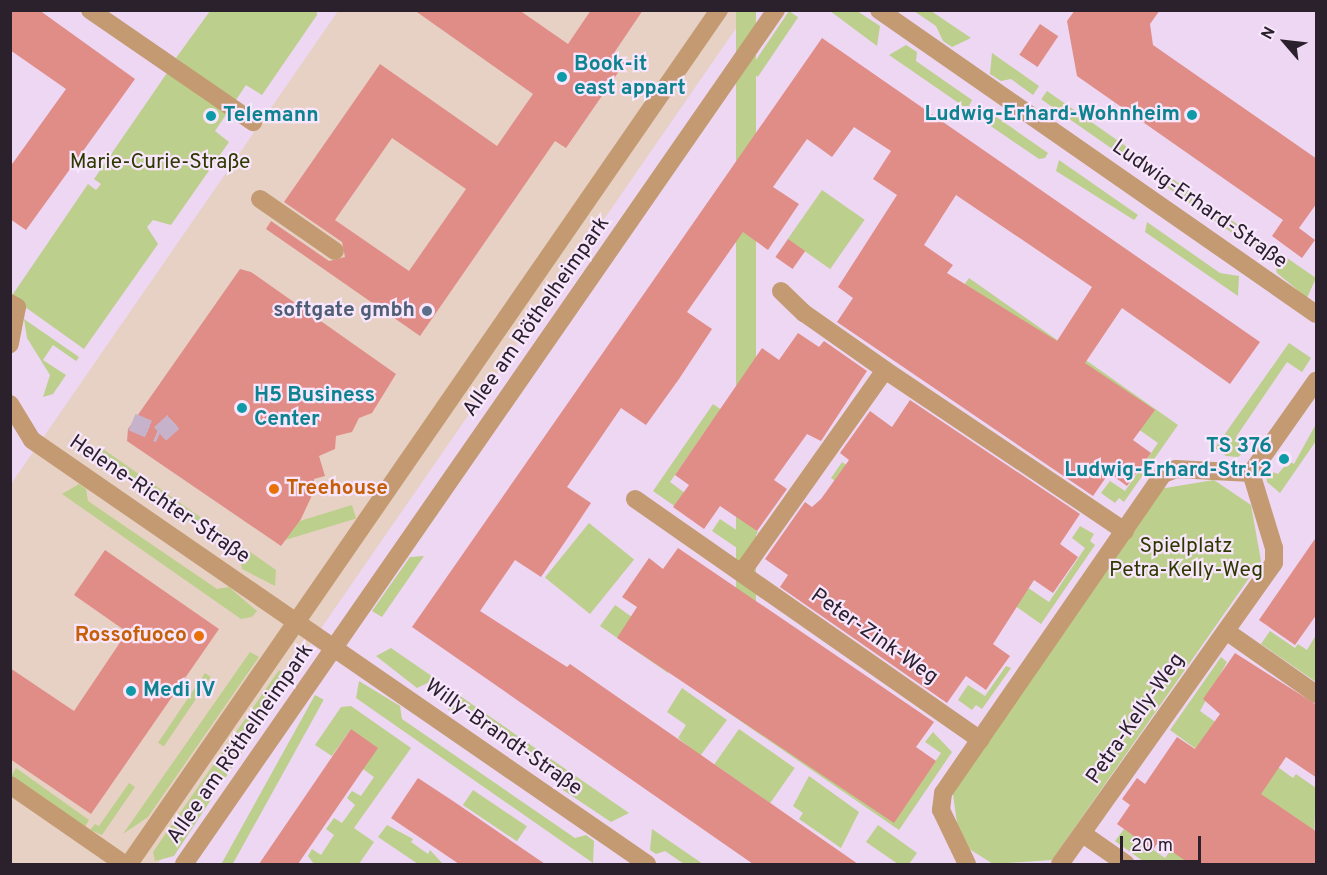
<!DOCTYPE html>
<meta charset="utf-8">
<style>
body{margin:0}
#map{position:relative;width:1327px;height:875px;overflow:hidden;background:#edd7f3;font-family:Overpass,sans-serif}
div>[style]{position:absolute}
.commercial>*{inset:0;background:#e7d1c4}
.green>*{inset:0;background:#bdcf8c;transform-origin:0 0}
.building>*{inset:0;background:#e08d88;transform-origin:0 0}
.minor-tunnel>*{height:18px;margin-top:-9px;transform-origin:0;background:repeating-linear-gradient(90deg,#c6b3cb 0 18px,transparent 0 27px)}
.minor>*{height:18px;margin:-9px;padding:0 9px;transform-origin:9px;border-radius:9px;background:#c49a73}
.dots>*{width:16px;height:16px;translate:-50% -50%;box-sizing:border-box;border:3px solid #f8e6fd;border-radius:50%}
span{translate:-50% -50%;white-space:nowrap;text-align:center;line-height:1.15;-webkit-text-stroke:4.5px #f8e6fd;paint-order:stroke}
.culture-label{font-size:21px;color:#0d838f;font-weight:700}
.left{translate:0 -50%;text-align:left}
.right{translate:-100% -50%;text-align:right}
.park-label{font-size:21px;color:#2e3900}
.street-label{font-size:21px;color:#2a212c}
.service-label{font-size:21px;color:#4e5e75;font-weight:700}
.food-label{font-size:21px;color:#c56008;font-weight:700}
.frame{position:absolute;inset:0;border:12px solid #2a212c;pointer-events:none}
.north{position:absolute;left:1255px;top:12px;width:60px;height:60px;-webkit-text-stroke:4px #f8e6fd;paint-order:stroke;rotate:298deg;font-size:16px;font-weight:700;line-height:24px;text-align:center;color:#2a212c}
.north::after{content:'';display:block;margin:auto;width:21px;height:27px;background:#2a212c;clip-path:polygon(50% 0,100% 100%,50% 72%,0 100%)}
.scale{position:absolute;left:1120px;top:836px;width:81px;height:27px;box-sizing:border-box;border:3px solid #2a212c;border-top:0;padding-left:8px;font-size:18px;line-height:21px;white-space:nowrap;color:#2a212c;-webkit-text-stroke:4px #f8e6fd;paint-order:stroke}
</style>
<div id="map">
<div class="commercial">
<div style="clip-path:polygon(338px 11px,748px 11px,158px 864px,11px 864px,11px 484px)"></div>
</div>
<div class="green">
<div style="clip-path:polygon(210px 11px,317px 11px,317px 15px,262px 95px,246px 85px,215px 131px,229px 142px,171px 225px,153px 220px,147px 227px,158px 244px,84px 349px,11px 297px,88px 184px,96px 190px,101px 184px,94px 179px,167px 73px,184px 64px,176px 58px)"></div>
<div style="left:736px;top:11px;width:20px;height:700px"></div>
<div style="left:789px;top:11px;width:11px;height:72px;rotate:34deg"></div>
<div style="clip-path:polygon(830px 11px,857px 11px,880px 26px,877px 46px)"></div>
<div style="clip-path:polygon(914px 11px,931px 11px,971px 38px,952px 47px,943px 41px,936px 26px)"></div>
<div style="clip-path:polygon(906px 45px,917px 52px,916px 61px,972px 100px,969px 106px,963px 106px,889px 55px)"></div>
<div style="clip-path:polygon(992px 53px,1039px 86px,1033px 95px,1011px 79px,1001px 81px,990px 74px)"></div>
<div style="left:1047px;top:91px;width:248px;height:10px;rotate:35deg"></div>
<div style="clip-path:polygon(982px 107px,1048px 153px,1045px 158px,1039px 159px,979px 118px)"></div>
<div style="clip-path:polygon(1059px 160px,1138px 215px,1134px 220px,1056px 171px)"></div>
<div style="left:822px;top:190px;width:52px;height:60px;rotate:35deg"></div>
<div style="clip-path:polygon(1147px 222px,1220px 273px,1239px 276px,1238px 296px,1145px 232px)"></div>
<div style="clip-path:polygon(1258px 238px,1316px 278px,1307px 298px,1277px 273px,1274px 260px,1253px 245px)"></div>
<div style="clip-path:polygon(969px 278px,1178px 425px,1124px 502px,1119px 498px,1115px 503px,1101px 493px,1110px 481px,1125px 491px,1158px 443px,954px 299px)"></div>
<div style="clip-path:polygon(24px 319px,79px 357px,76px 361px,53px 345px,43px 360px,66px 375px,53px 394px,43px 397px,50px 375px,27px 338px)"></div>
<div style="clip-path:polygon(1289px 343px,1311px 358px,1302px 372px,1287px 362px,1236px 437px,1250px 447px,1238px 457px,1226px 456px,1215px 448px)"></div>
<div style="clip-path:polygon(713px 404px,770px 444px,711px 423px,670px 482px,689px 496px,681px 508px,673px 505px,653px 491px)"></div>
<div style="clip-path:polygon(1316px 424px,1316px 441px,1280px 493px,1267px 482px,1265px 469px,1278px 474px,1289px 461px,1294px 464px)"></div>
<div style="clip-path:polygon(103px 449px,276px 570px,275px 586px,242px 569px,240px 557px,118px 472px,101px 470px)"></div>
<div style="clip-path:polygon(842px 462px,1049px 602px,1085px 548px,1072px 538px,1080px 526px,1094px 534px,1090px 541px,1095px 545px,1041px 624px,831px 478px)"></div>
<div style="clip-path:polygon(1214px 480px,1251px 505px,1261px 561px,1052px 860px,993px 864px,960px 843px,952px 788px,1159px 489px)"></div>
<div style="clip-path:polygon(79px 484px,86px 489px,88px 501px,217px 589px,229px 587px,257px 611px,252px 617px,241px 619px,62px 494px)"></div>
<div style="left:352px;top:505px;width:14px;height:75px;rotate:73deg"></div>
<div style="clip-path:polygon(720px 519px,741px 533px,749px 526px,758px 532px,747px 547px,742px 544px,737px 548px,712px 531px)"></div>
<div style="left:589px;top:523px;width:58px;height:70px;rotate:39deg"></div>
<div style="clip-path:polygon(424px 556px,382px 617px,372px 611px,410px 557px)"></div>
<div style="clip-path:polygon(615px 605px,670px 644px,673px 665px,668px 673px,600px 626px)"></div>
<div style="clip-path:polygon(1270px 631px,1295px 648px,1298px 644px,1307px 650px,1316px 635px,1316px 682px,1261px 644px)"></div>
<div style="clip-path:polygon(391px 648px,436px 679px,417px 688px,376px 656px)"></div>
<div style="clip-path:polygon(250px 652px,259px 657px,148px 817px,123px 834px)"></div>
<div style="clip-path:polygon(1221px 657px,1227px 662px,1200px 711px,1293px 778px,1296px 774px,1316px 788px,1313px 864px,1289px 864px,1310px 834px,1184px 860px,1190px 864px,1147px 864px,1115px 841px,1124px 829px,1165px 858px,1187px 827px,1214px 762px,1170px 730px)"></div>
<div style="clip-path:polygon(1006px 666px,1011px 668px,982px 709px,976px 705px,972px 710px,958px 700px,968px 685px,985px 696px)"></div>
<div style="clip-path:polygon(279px 670px,291px 678px,174px 856px,155px 861px,153px 852px)"></div>
<div style="left:205px;top:673px;width:7px;height:84px;rotate:34deg"></div>
<div style="clip-path:polygon(359px 681px,400px 706px,402px 719px,575px 838px,586px 835px,594px 841px,593px 863px,356px 698px)"></div>
<div style="clip-path:polygon(688px 685px,906px 804px,941px 753px,925px 742px,933px 732px,952px 752px,899px 830px)"></div>
<div style="clip-path:polygon(682px 688px,727px 720px,700px 756px,678px 738px,686px 725px,667px 712px)"></div>
<div style="clip-path:polygon(450px 689px,629px 813px,611px 822px,563px 790px,563px 780px,463px 710px,448px 710px)"></div>
<div style="left:315px;top:695px;width:10px;height:206px;rotate:29deg"></div>
<div style="clip-path:polygon(351px 706px,411px 748px,354px 828px,374px 842px,359px 864px,314px 864px,308px 856px,312px 849px,321px 855px,334px 835px,326px 829px,334px 818px,342px 823px,355px 805px,347px 798px,352px 791px,361px 796px,374px 777px,363px 769px,351px 729px,332px 756px,315px 745px,341px 707px)"></div>
<div style="left:739px;top:729px;width:68px;height:43px;rotate:35deg"></div>
<div style="clip-path:polygon(16px 768px,89px 820px,85px 827px,11px 776px)"></div>
<div style="clip-path:polygon(809px 776px,859px 812px,841px 848px,799px 819px,803px 813px,793px 806px)"></div>
<div style="clip-path:polygon(129px 783px,135px 787px,102px 835px,90px 830px,95px 824px,99px 826px)"></div>
<div style="left:473px;top:790px;width:65px;height:18px;rotate:34deg"></div>
<div style="clip-path:polygon(387px 825px,413px 839px,411px 842px,428px 854px,430px 850px,443px 864px,418px 864px,378px 837px)"></div>
<div style="clip-path:polygon(878px 825px,917px 853px,909px 864px,898px 864px,866px 842px)"></div>
<div style="clip-path:polygon(652px 829px,703px 864px,684px 864px,665px 851px,656px 854px,650px 850px)"></div>
</div>
<div class="building">
<div style="clip-path:polygon(10px 10px,39px 10px,135px 79px,26px 230px,10px 219px,10px 167px,66px 89px,10px 50px)"></div>
<div style="clip-path:polygon(evenodd,414px 10px,519px 10px,568px 44px,591px 10px,643px 10px,614px 53px,626px 61px,566px 148px,555px 141px,420px 336px,266px 229px,271px 221px,329px 261px,345px 257px,342px 242px,284px 202px,380px 64px,497px 146px,533px 94px,414px 10px,392px 138px,466px 189px,409px 271px,335px 220px,392px 138px)"></div>
<div style="clip-path:polygon(1075px 10px,1160px 10px,1150px 24px,1153px 45px,1317px 159px,1317px 203px,1299px 228px,1315px 240px,1302px 258px,1272px 236px,1283px 220px,1077px 76px,1067px 21px)"></div>
<div style="left:1040px;top:24px;width:22px;height:37px;rotate:34deg"></div>
<div style="clip-path:polygon(evenodd,822px 38px,1260px 342px,1230px 384px,1122px 308px,1085px 363px,1155px 410px,1133px 440px,1151px 453px,1127px 486px,1109px 473px,1093px 496px,837px 322px,853px 298px,838px 287px,897px 195px,873px 179px,891px 151px,854px 127px,832px 157px,807px 139px,773px 187px,799px 204px,768px 250px,743px 232px,687px 312px,712px 329px,679px 379px,646px 425px,621px 408px,567px 487px,591px 503px,567px 539px,541px 577px,515px 560px,480px 611px,567px 667px,570px 664px,858px 864px,753px 864px,412px 627px,822px 38px,956px 195px,1092px 287px,1057px 341px,947px 273px,953px 265px,924px 245px,956px 195px)"></div>
<div style="left:788px;top:239px;width:21px;height:22px;rotate:35deg"></div>
<div style="clip-path:polygon(240px 269px,251px 272px,396px 374px,372px 413px,359px 418px,352px 432px,336px 436px,335px 449px,319px 456px,325px 476px,314px 479px,314px 491px,301px 519px,281px 546px,127px 441px,128px 429px)"></div>
<div style="clip-path:polygon(798px 333px,819px 347px,824px 341px,867px 371px,821px 441px,807px 434px,774px 480px,787px 489px,757px 531px,720px 506px,704px 529px,673px 507px,689px 485px,675px 475px,762px 348px,779px 360px)"></div>
<div style="clip-path:polygon(910px 400px,1080px 514px,1060px 544px,1078px 557px,1053px 593px,1034px 580px,993px 644px,1010px 656px,992px 681px,986px 690px,966px 676px,947px 703px,780px 587px,788px 575px,765px 559px,805px 502px,812px 507px,821px 499px,849px 460px,840px 453px,870px 411px,892px 427px)"></div>
<div style="clip-path:polygon(1317px 536px,1317px 614px,1295px 645px,1259px 620px)"></div>
<div style="clip-path:polygon(678px 548px,934px 722px,916px 747px,936px 761px,894px 823px,617px 638px,637px 607px,622px 597px,649px 558px,663px 569px)"></div>
<div style="clip-path:polygon(105px 550px,219px 629px,91px 814px,10px 759px,10px 668px,74px 711px,127px 632px,74px 595px)"></div>
<div style="clip-path:polygon(1235px 653px,1317px 705px,1317px 778px,1286px 757px,1261px 794px,1317px 832px,1317px 864px,1190px 864px,1158px 842px,1153px 850px,1117px 824px,1130px 805px,1122px 799px,1137px 778px,1145px 784px,1177px 737px,1195px 749px,1220px 714px,1203px 699px)"></div>
<div style="clip-path:polygon(351px 729px,378px 748px,298px 864px,259px 864px)"></div>
<div style="clip-path:polygon(418px 778px,453px 801px,545px 864px,459px 864px,391px 818px)"></div>
</div>
<div class="minor-tunnel">
<div style="left:132px;top:422px;width:30px;rotate:23deg"></div>
<div style="left:160px;top:434px;width:25px;rotate:-42deg"></div>
</div>
<div class="minor">
<div style="left:90px;top:10px;width:198px;rotate:34.5deg"></div>
<div style="left:879px;top:10px;width:532px;rotate:34.82deg"></div>
<div style="left:260px;top:199px;width:91px;rotate:34.7deg"></div>
<div style="left:781px;top:291px;width:32px;rotate:44deg"></div>
<div style="left:804px;top:313px;width:99px;rotate:35.1deg"></div>
<div style="left:885px;top:370px;width:289px;rotate:33.9deg"></div>
<div style="left:10px;top:303px;width:8px;rotate:30deg"></div>
<div style="left:17px;top:307px;width:38px;rotate:101deg"></div>
<div style="left:10px;top:404px;width:42px;rotate:58.6deg"></div>
<div style="left:32px;top:440px;width:747px;rotate:34.58deg"></div>
<div style="left:635px;top:499px;width:421px;rotate:34.9deg"></div>
<div style="left:742px;top:572px;width:247px;rotate:-54.7deg"></div>
<div style="left:1226px;top:631px;width:110px;rotate:35deg"></div>
<div style="left:10px;top:785px;width:139px;rotate:34.7deg"></div>
<div style="left:1083px;top:834px;width:52px;rotate:34.9deg"></div>
<div style="left:129px;top:864px;width:1038px;rotate:-55.36deg"></div>
<div style="left:184px;top:864px;width:1039px;rotate:-55.27deg"></div>
<div style="left:967px;top:864px;width:60px;rotate:-115.7deg"></div>
<div style="left:941px;top:810px;width:17px;rotate:-83deg"></div>
<div style="left:943px;top:793px;width:388px;rotate:-55.4deg"></div>
<div style="left:1163px;top:474px;width:14px;rotate:-21deg"></div>
<div style="left:1176px;top:469px;width:75px;rotate:3.1deg"></div>
<div style="left:1251px;top:473px;width:113px;rotate:-54.8deg"></div>
<div style="left:1060px;top:864px;width:369px;rotate:-54.6deg"></div>
<div style="left:1274px;top:563px;width:15px;rotate:-90deg"></div>
<div style="left:1274px;top:548px;width:78px;rotate:-107deg"></div>
</div>
<div class="dots">
<div style="left:562px;top:77px;background:#0f9aa8"></div>
<div style="left:1192px;top:115px;background:#0f9aa8"></div>
<div style="left:211px;top:116px;background:#0f9aa8"></div>
<div style="left:427px;top:311px;background:#5c6f8a"></div>
<div style="left:242px;top:408px;background:#0f9aa8"></div>
<div style="left:1284px;top:459px;background:#0f9aa8"></div>
<div style="left:274px;top:489px;background:#e8710a"></div>
<div style="left:199px;top:636px;background:#e8710a"></div>
<div style="left:131px;top:691px;background:#0f9aa8"></div>
</div>
<div class="culture-label">
<span class="left" style="left:574px;top:77px">Book-it<br>east appart</span>
<span class="right" style="left:1180px;top:115px">Ludwig-Erhard-Wohnheim</span>
<span class="left" style="left:223px;top:116px">Telemann</span>
<span class="left" style="left:254px;top:408px">H5 Business<br>Center</span>
<span class="right" style="left:1272px;top:459px">TS 376<br>Ludwig-Erhard-Str.12</span>
<span class="left" style="left:143px;top:691px">Medi IV</span>
</div>
<div class="park-label">
<span style="left:160px;top:163px">Marie-Curie-Straße</span>
<span style="left:1186px;top:559px">Spielplatz<br>Petra-Kelly-Weg</span>
</div>
<div class="street-label">
<span style="left:1199px;top:205px;rotate:35deg">Ludwig-Erhard-Straße</span>
<span style="left:537px;top:317px;rotate:-55deg">Allee am Röthelheimpark</span>
<span style="left:159px;top:500px;rotate:34deg">Helene-Richter-Straße</span>
<span style="left:874px;top:637px;rotate:35deg">Peter-Zink-Weg</span>
<span style="left:1136px;top:719px;rotate:-55deg">Petra-Kelly-Weg</span>
<span style="left:503px;top:738px;rotate:35deg">Willy-Brandt-Straße</span>
<span style="left:241px;top:744px;rotate:-55deg">Allee am Röthelheimpark</span>
</div>
<div class="service-label">
<span class="right" style="left:415px;top:311px">softgate gmbh</span>
</div>
<div class="food-label">
<span class="left" style="left:286px;top:489px">Treehouse</span>
<span class="right" style="left:187px;top:636px">Rossofuoco</span>
</div>
<div class="frame"></div>
<div class="north">N</div>
<div class="scale">20 m</div>
</div>
